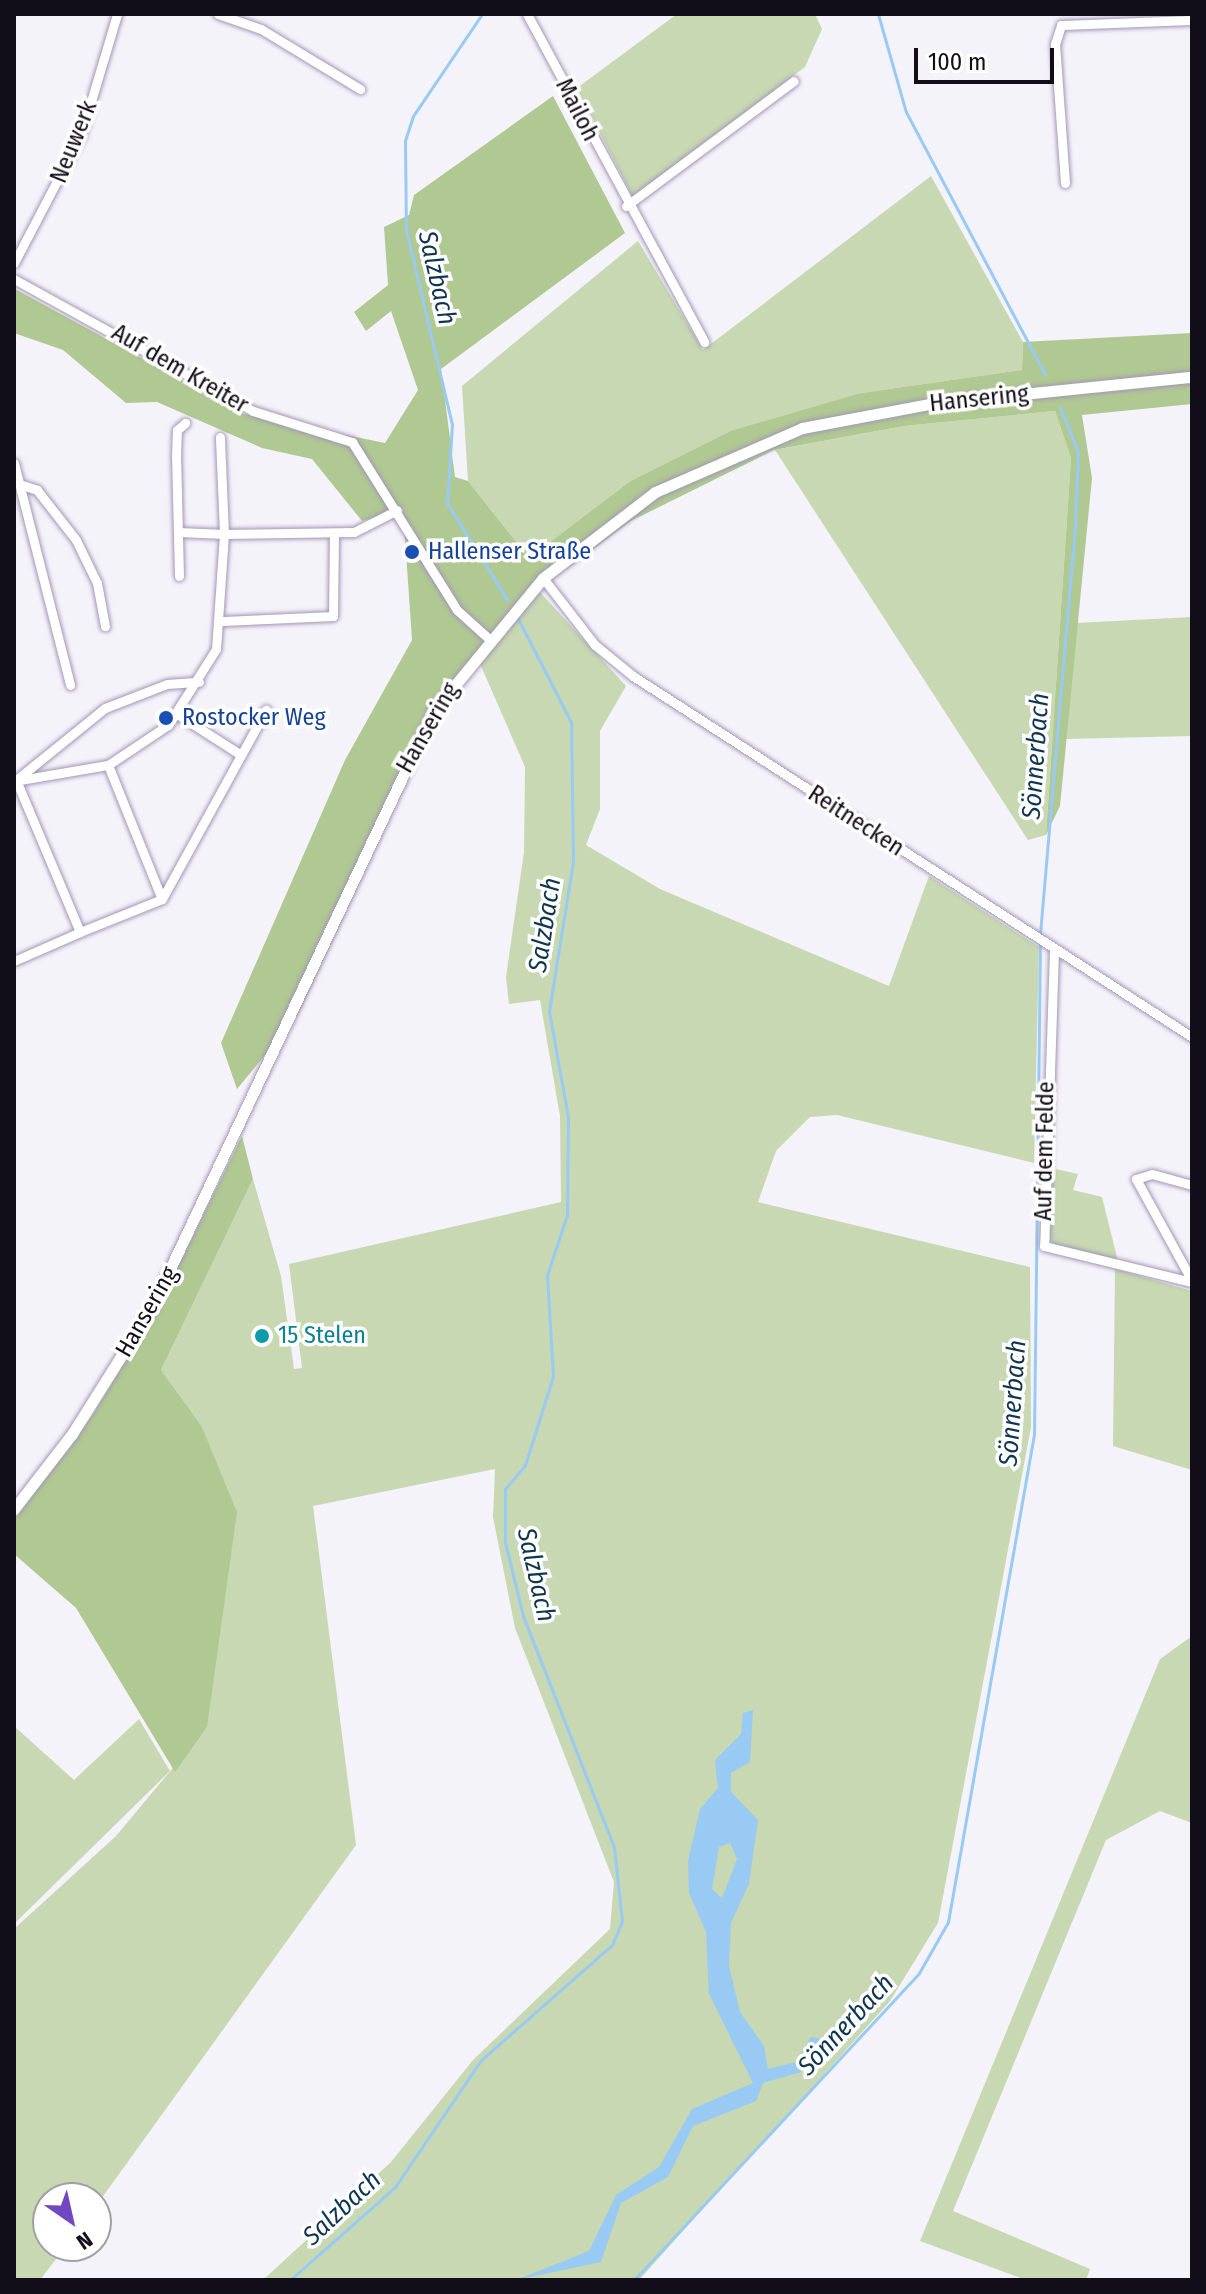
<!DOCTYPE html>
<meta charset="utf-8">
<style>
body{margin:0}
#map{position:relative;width:1206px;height:2294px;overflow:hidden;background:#f5f3fa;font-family:"Fira Sans Condensed",sans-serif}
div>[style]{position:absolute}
.green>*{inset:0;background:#c7d8b2}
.forest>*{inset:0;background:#b0c892}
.water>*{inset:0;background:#99caf3}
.stream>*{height:3px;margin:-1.5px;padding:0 1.5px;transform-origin:1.5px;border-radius:1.5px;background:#99caf3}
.roads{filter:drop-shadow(0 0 2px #a197b7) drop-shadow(0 0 2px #a197b7)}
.minor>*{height:9px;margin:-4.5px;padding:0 4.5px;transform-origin:4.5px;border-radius:4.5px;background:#fff}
.tertiary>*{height:11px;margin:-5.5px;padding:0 5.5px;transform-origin:5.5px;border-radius:5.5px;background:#fff}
.dots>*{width:22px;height:22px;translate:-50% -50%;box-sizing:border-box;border:4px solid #fff;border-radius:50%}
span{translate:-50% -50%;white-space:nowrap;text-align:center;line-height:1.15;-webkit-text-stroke:7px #fff;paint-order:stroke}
.street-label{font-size:24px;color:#120e19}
.transit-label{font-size:24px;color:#164399}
.left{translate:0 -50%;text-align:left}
.culture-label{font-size:24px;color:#0d838f}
.water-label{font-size:26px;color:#103551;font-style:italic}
.frame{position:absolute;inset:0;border:16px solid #120e19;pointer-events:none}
.north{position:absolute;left:32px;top:2182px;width:80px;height:80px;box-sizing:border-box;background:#fff;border:2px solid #a09fa3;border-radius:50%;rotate:146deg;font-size:22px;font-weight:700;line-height:32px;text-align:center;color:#120e19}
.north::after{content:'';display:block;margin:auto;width:28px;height:36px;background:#7048c1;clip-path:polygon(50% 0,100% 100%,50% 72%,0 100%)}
.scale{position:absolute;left:914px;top:48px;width:140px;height:36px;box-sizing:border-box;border:4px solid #120e19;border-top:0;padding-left:10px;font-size:24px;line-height:28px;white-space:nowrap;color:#120e19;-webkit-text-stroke:6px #fff;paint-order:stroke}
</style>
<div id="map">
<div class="green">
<div style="clip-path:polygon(677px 14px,815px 14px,822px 29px,805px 67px,633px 197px,577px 88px)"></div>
<div style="clip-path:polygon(931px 176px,1023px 342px,1022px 370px,861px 393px,629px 482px,529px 558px,468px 481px,462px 386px,638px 241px,703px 350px)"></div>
<div style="clip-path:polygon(1055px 411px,1071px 458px,1046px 835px,1028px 840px,775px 450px,904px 426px)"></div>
<div style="clip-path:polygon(538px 590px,626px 686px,600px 731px,600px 809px,586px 845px,660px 889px,889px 986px,929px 876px,1039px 947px,1034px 1163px,837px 1115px,810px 1117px,776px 1151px,758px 1202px,1030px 1267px,1031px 1427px,938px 1923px,890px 2001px,639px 2280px,263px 2280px,391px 2162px,473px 2060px,610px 1929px,614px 1882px,515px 1628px,493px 1517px,495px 1469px,313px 1506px,356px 1845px,96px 2206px,96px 2198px,48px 2198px,48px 2246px,66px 2246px,40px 2280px,14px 2280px,14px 1929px,116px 1836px,207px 1727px,201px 1425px,161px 1370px,253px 1179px,281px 1276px,294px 1369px,302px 1368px,289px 1264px,561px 1202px,560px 1116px,540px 1000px,509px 1004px,506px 977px,524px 852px,525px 767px,478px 659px)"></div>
<div style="clip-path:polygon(1192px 617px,1192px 736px,1065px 739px,1075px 623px)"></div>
<div style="clip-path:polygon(1051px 1168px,1078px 1174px,1073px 1190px,1102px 1197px,1118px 1261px,1056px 1247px,1048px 1236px)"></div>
<div style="clip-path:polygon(1115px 1269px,1192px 1291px,1192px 1470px,1113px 1446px)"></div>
<div style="clip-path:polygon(1192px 1636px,1192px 1823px,1160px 1811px,1106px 1840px,953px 2211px,1090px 2269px,1086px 2280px,1026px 2280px,920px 2241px,1160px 1659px)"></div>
<div style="clip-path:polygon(139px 1719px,170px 1771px,14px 1924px,14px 1726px,74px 1780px)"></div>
</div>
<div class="forest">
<div style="clip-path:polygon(553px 96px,625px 233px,441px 369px,455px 477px,468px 481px,529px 558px,629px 482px,731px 431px,861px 393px,1022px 370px,1023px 342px,1192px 333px,1192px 404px,1082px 415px,1092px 478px,1060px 806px,1046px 835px,1071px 458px,1055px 411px,904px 426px,774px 450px,631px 521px,538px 590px,438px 714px,298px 1015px,237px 1089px,221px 1043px,345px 760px,412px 640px,403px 509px,362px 521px,312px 459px,262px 448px,157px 402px,126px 403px,63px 350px,14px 333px,15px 289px,244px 414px,385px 443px,418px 390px,391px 311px,366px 331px,354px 312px,388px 285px,384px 227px,409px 215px,414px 195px)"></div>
<div style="clip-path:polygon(242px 1136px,253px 1179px,161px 1370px,201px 1425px,237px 1512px,207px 1727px,175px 1772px,76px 1608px,14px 1554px,14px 1519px,92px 1416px,158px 1308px)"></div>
</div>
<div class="water">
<div style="clip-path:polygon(evenodd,753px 1710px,750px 1762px,731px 1773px,731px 1792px,758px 1820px,749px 1884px,731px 1923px,729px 1966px,740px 2012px,764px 2046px,768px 2069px,796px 2062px,811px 2037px,845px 2043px,840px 2049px,812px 2046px,801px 2072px,763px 2083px,756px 2101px,693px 2126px,668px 2177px,621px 2203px,601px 2262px,516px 2280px,589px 2251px,616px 2195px,659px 2167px,692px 2109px,753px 2083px,709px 1994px,706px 1932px,689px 1893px,688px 1861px,700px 1809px,718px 1788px,715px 1760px,741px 1734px,743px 1713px,753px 1710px,730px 1843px,737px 1859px,722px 1898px,712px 1889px,719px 1847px,730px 1843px)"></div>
</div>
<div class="stream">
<div style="left:482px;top:14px;width:123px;rotate:124.1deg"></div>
<div style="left:413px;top:116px;width:25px;rotate:108deg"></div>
<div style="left:405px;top:140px;width:90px;rotate:89.4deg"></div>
<div style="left:406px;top:230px;width:199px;rotate:76.7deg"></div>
<div style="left:452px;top:424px;width:79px;rotate:93.6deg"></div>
<div style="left:447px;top:503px;width:115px;rotate:58.1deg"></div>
<div style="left:878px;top:14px;width:102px;rotate:74.1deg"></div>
<div style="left:906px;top:112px;width:297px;rotate:62.1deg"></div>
<div style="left:1040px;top:934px;width:407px;rotate:-85.1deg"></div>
<div style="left:1075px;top:529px;width:77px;rotate:-87.8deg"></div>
<div style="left:1078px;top:452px;width:48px;rotate:-111.8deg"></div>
<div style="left:290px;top:2280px;width:140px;rotate:-41.5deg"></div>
<div style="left:395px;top:2187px;width:153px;rotate:-55.9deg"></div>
<div style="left:481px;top:2060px;width:174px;rotate:-41.3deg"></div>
<div style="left:612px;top:1945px;width:26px;rotate:-67deg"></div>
<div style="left:622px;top:1921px;width:74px;rotate:-96.2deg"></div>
<div style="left:614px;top:1847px;width:248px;rotate:-111.5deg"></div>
<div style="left:523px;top:1616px;width:76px;rotate:-103.7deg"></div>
<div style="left:505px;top:1542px;width:53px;rotate:-90deg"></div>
<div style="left:505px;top:1489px;width:31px;rotate:-50deg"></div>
<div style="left:525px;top:1465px;width:93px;rotate:-72.5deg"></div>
<div style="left:553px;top:1376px;width:101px;rotate:-93.4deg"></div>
<div style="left:547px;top:1275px;width:63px;rotate:-71.6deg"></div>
<div style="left:567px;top:1215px;width:98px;rotate:-89.4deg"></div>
<div style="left:568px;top:1117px;width:108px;rotate:-100.2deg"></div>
<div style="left:549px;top:1011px;width:152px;rotate:-80.9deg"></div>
<div style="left:573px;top:861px;width:139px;rotate:-90.8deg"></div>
<div style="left:571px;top:722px;width:120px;rotate:-117.2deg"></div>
<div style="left:634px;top:2280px;width:419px;rotate:-47.1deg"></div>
<div style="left:919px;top:1973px;width:59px;rotate:-60.4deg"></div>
<div style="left:948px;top:1922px;width:496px;rotate:-80deg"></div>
<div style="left:1034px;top:1434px;width:492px;rotate:-89.3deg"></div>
</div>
<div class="roads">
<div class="minor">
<div style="left:218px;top:14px;width:46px;rotate:19.2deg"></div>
<div style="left:261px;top:29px;width:116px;rotate:31.2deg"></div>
<div style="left:527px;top:14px;width:373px;rotate:61.6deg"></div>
<div style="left:1065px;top:183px;width:139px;rotate:-94.1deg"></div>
<div style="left:1055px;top:44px;width:20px;rotate:-72deg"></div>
<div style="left:1061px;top:25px;width:131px;rotate:-2.2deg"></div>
<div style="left:626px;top:206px;width:209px;rotate:-36.7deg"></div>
<div style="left:14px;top:263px;width:144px;rotate:-62.4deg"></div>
<div style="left:81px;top:135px;width:126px;rotate:-73.4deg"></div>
<div style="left:14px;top:279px;width:273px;rotate:28.9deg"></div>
<div style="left:253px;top:411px;width:104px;rotate:17.4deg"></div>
<div style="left:352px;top:442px;width:198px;rotate:58deg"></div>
<div style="left:457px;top:610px;width:42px;rotate:42.1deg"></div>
<div style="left:14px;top:463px;width:229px;rotate:75.8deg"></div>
<div style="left:19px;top:484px;width:19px;rotate:18deg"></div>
<div style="left:37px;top:490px;width:63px;rotate:52deg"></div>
<div style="left:76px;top:540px;width:48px;rotate:64deg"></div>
<div style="left:97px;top:583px;width:44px;rotate:79.5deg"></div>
<div style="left:179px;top:532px;width:45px;rotate:2.5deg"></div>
<div style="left:224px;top:534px;width:97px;rotate:-92.4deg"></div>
<div style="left:179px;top:576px;width:120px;rotate:-91.4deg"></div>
<div style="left:176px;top:456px;width:26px;rotate:-88deg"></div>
<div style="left:177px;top:430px;width:11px;rotate:-41deg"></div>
<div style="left:543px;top:578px;width:85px;rotate:52.2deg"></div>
<div style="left:595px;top:645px;width:49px;rotate:39.2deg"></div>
<div style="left:633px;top:676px;width:665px;rotate:32.85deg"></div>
<div style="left:223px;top:621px;width:110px;rotate:-2.6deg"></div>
<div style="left:333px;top:616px;width:83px;rotate:-89.3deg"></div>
<div style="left:177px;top:714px;width:76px;rotate:32.6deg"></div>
<div style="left:108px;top:765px;width:144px;rotate:68.1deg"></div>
<div style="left:14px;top:781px;width:95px;rotate:-9.7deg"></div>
<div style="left:108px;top:765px;width:72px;rotate:-33.7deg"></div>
<div style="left:168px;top:725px;width:90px;rotate:-57.7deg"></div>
<div style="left:216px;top:649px;width:115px;rotate:-86deg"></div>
<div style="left:224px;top:534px;width:130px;rotate:-0.9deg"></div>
<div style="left:354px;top:532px;width:48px;rotate:-27.1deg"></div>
<div style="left:162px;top:899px;width:88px;rotate:158.1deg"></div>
<div style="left:80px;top:932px;width:165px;rotate:-112.8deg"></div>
<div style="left:16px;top:780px;width:114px;rotate:-39deg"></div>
<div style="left:105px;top:708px;width:66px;rotate:-21.2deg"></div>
<div style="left:167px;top:684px;width:32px;rotate:-4deg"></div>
<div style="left:162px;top:899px;width:216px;rotate:-61.2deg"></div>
<div style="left:1054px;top:951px;width:295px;rotate:91.9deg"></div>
<div style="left:1044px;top:1246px;width:152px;rotate:13.7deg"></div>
<div style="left:14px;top:961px;width:72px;rotate:-23.7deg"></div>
<div style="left:1192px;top:1185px;width:41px;rotate:-164.6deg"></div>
<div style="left:1152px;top:1174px;width:17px;rotate:163deg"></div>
<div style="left:1136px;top:1179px;width:116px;rotate:61.2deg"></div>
</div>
<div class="tertiary">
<div style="left:14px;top:1509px;width:95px;rotate:-52.3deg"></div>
<div style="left:72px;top:1434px;width:150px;rotate:-57.8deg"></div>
<div style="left:152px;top:1307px;width:658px;rotate:-64.72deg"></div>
<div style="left:433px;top:712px;width:173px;rotate:-50.6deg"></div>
<div style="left:543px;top:578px;width:141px;rotate:-37.5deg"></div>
<div style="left:655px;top:492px;width:160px;rotate:-23.5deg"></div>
<div style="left:802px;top:428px;width:134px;rotate:-10.7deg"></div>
<div style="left:934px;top:403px;width:259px;rotate:-5.8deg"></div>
</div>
</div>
<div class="dots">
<div style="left:412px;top:552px;background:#1a4fb4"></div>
<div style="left:166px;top:718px;background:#1a4fb4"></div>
<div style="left:262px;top:1336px;background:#0f9aa8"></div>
</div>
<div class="street-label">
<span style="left:577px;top:110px;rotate:63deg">Mailoh</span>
<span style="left:74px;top:142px;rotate:-68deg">Neuwerk</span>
<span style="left:180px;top:369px;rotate:30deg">Auf dem Kreiter</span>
<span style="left:979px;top:399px;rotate:-6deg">Hansering</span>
<span style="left:428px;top:728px;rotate:-60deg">Hansering</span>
<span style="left:856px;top:821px;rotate:33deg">Reitnecken</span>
<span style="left:1045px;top:1151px;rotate:-89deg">Auf dem Felde</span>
<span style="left:147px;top:1312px;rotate:-60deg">Hansering</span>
</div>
<div class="transit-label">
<span class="left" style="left:428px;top:552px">Hallenser Straße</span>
<span class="left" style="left:182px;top:718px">Rostocker Weg</span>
</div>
<div class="culture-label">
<span class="left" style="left:278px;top:1336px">15 Stelen</span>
</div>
<div class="water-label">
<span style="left:437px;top:278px;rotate:77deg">Salzbach</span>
<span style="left:1036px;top:756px;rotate:-86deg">Sönnerbach</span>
<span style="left:545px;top:925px;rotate:-81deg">Salzbach</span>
<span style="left:1013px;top:1403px;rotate:-86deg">Sönnerbach</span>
<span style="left:536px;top:1575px;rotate:77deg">Salzbach</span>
<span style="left:846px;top:2025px;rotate:-47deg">Sönnerbach</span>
<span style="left:342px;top:2208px;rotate:-43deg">Salzbach</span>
</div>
<div class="frame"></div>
<div class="north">N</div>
<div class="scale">100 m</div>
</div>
